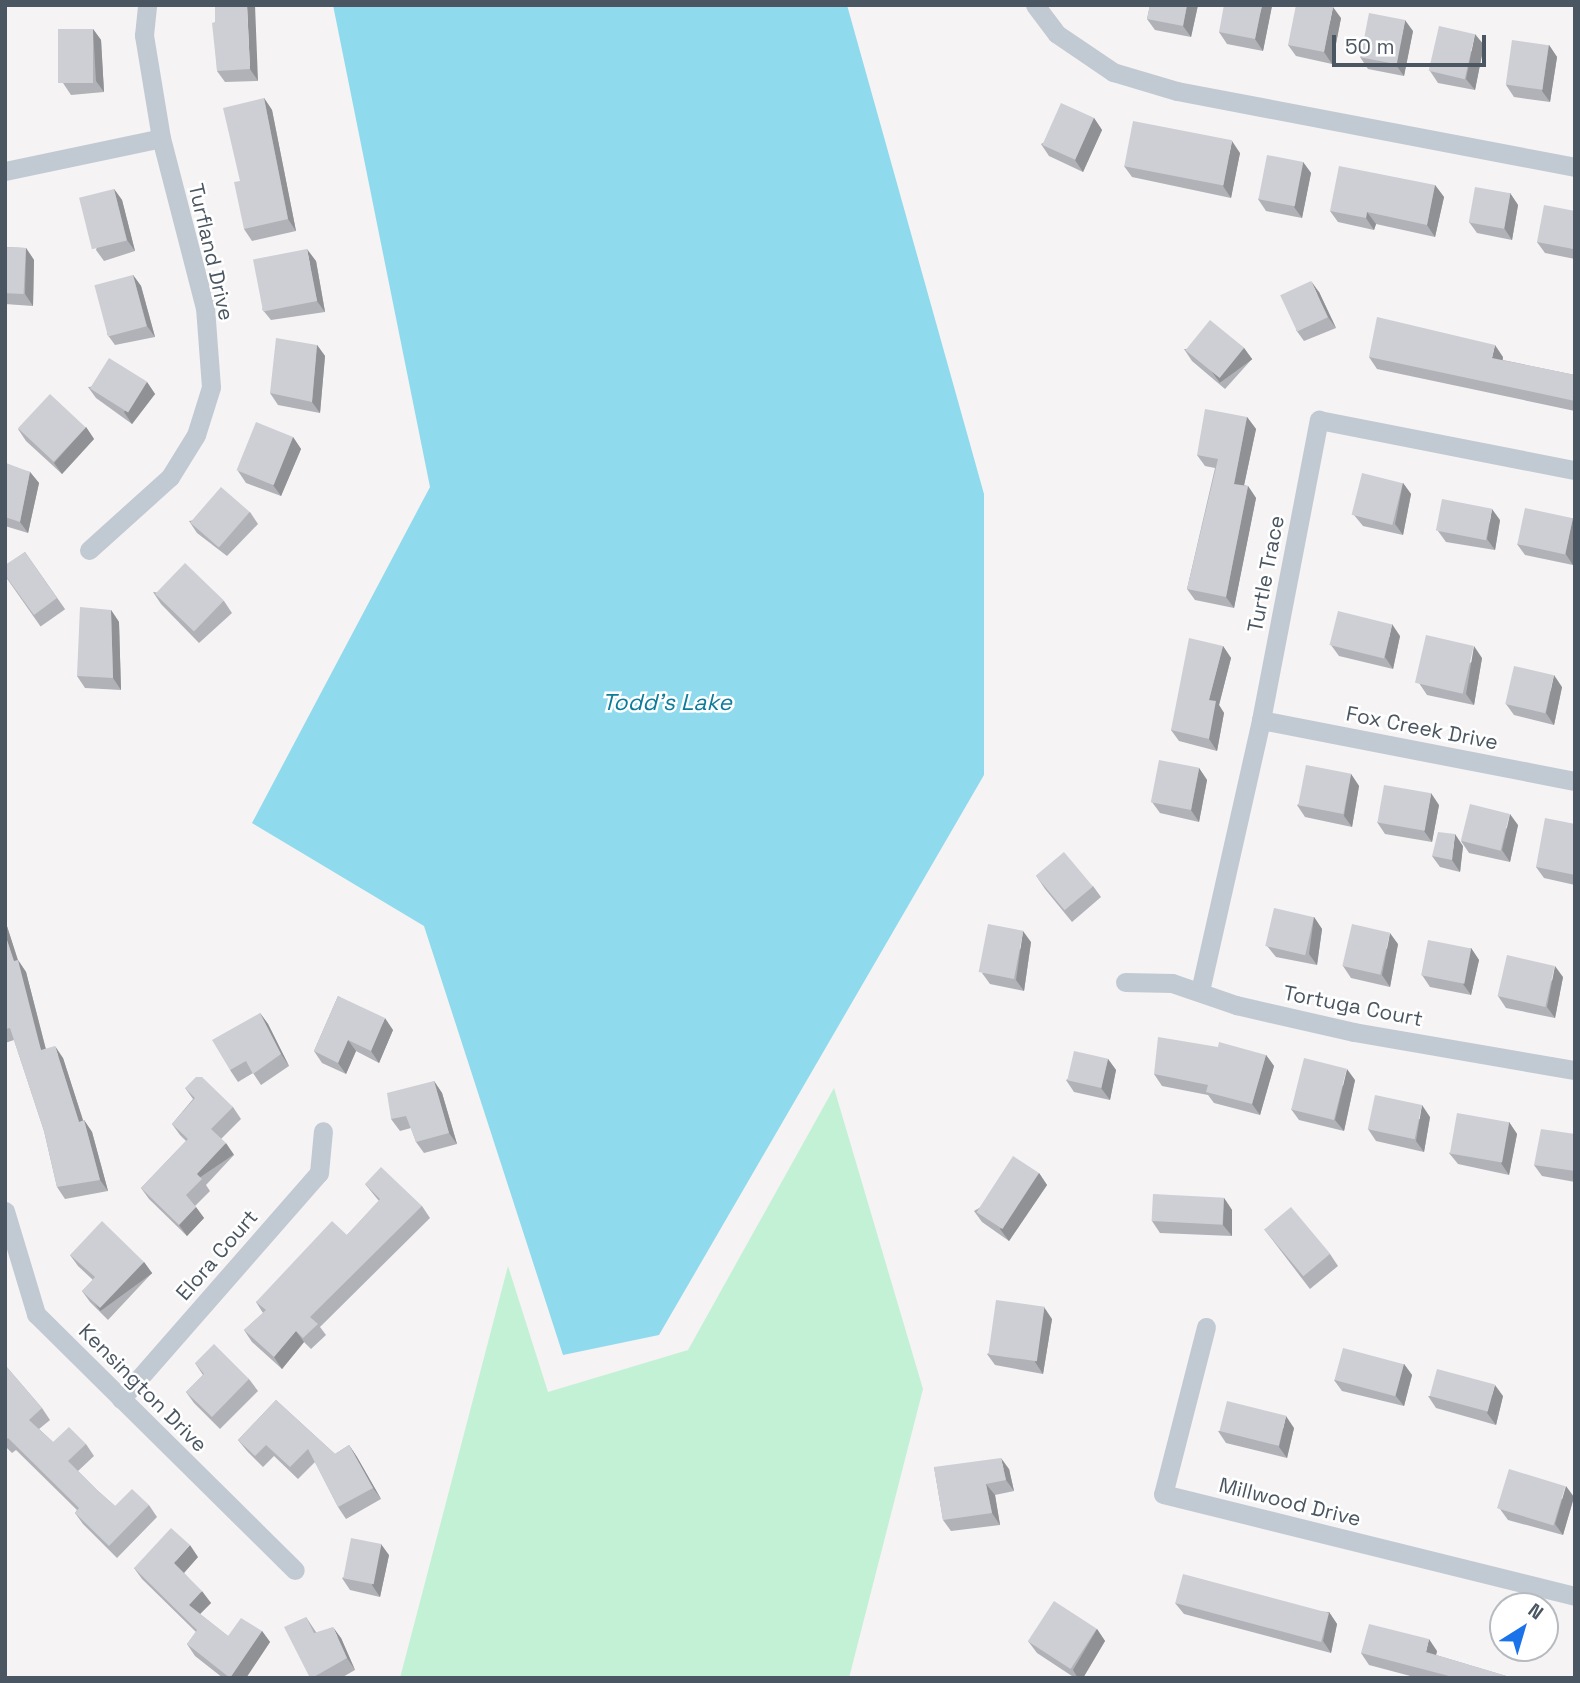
<!DOCTYPE html>
<style>
body{margin:0}
#map{position:relative;width:1580px;height:1683px;overflow:hidden;background:#f5f3f3;font-family:"Space Grotesk",sans-serif}
div>[style]{position:absolute}
.green>*{inset:0;background:#c3f1d5}
.water>*{inset:0;background:#90daee}
.minor>*{height:19px;margin:-9.5px;padding:0 9.5px;transform-origin:9.5px;border-radius:9.5px;background:#c1cad2}
.wall>*{inset:0;background:#b0b2b7;transform-origin:0 0}
.shaded-wall>*{inset:0;background:#909195;transform-origin:0 0}
.building>*{inset:0;background:#cdcfd5;transform-origin:0 0}
span{translate:-50% -50%;white-space:nowrap;text-align:center;line-height:1.15;-webkit-text-stroke:5px #fff;paint-order:stroke}
.street-label{font-size:21px;color:#4a5661}
.water-label{font-size:23px;color:#0c7c9b;font-style:italic}
.frame{position:absolute;inset:0;border:7px solid #4a5661;pointer-events:none}
.north{position:absolute;left:1489px;top:1592px;width:70px;height:70px;box-sizing:border-box;background:#fff;border:2px solid #b7bbc0;border-radius:50%;rotate:37deg;font-size:19px;font-weight:700;line-height:28px;text-align:center;color:#4a5661}
.north::after{content:'';display:block;margin:auto;width:24px;height:32px;background:#1a73e8;clip-path:polygon(50% 0,100% 100%,50% 72%,0 100%)}
.scale{position:absolute;left:1332px;top:35px;width:154px;height:32px;box-sizing:border-box;border:4px solid #4a5661;border-top:0;padding-left:9px;font-size:21px;line-height:24px;white-space:nowrap;color:#4a5661;-webkit-text-stroke:5px #fff;paint-order:stroke}
</style>
<div id="map">
<div class="green">
<div style="clip-path:polygon(834px 1088px,923px 1389px,849px 1678px,400px 1678px,508px 1266px,548px 1392px,688px 1350px)"></div>
</div>
<div class="water">
<div style="clip-path:polygon(333px 5px,847px 5px,984px 494px,984px 775px,659px 1335px,563px 1355px,424px 926px,252px 823px,430px 487px)"></div>
</div>
<div class="minor">
<div style="left:1035px;top:5px;width:36px;rotate:53deg"></div>
<div style="left:1057px;top:34px;width:68px;rotate:34.2deg"></div>
<div style="left:1113px;top:72px;width:67px;rotate:16.5deg"></div>
<div style="left:1177px;top:91px;width:405px;rotate:10.8deg"></div>
<div style="left:5px;top:171px;width:159px;rotate:-11.9deg"></div>
<div style="left:89px;top:550px;width:109px;rotate:-42deg"></div>
<div style="left:170px;top:477px;width:49px;rotate:-58.2deg"></div>
<div style="left:196px;top:435px;width:50px;rotate:-72.6deg"></div>
<div style="left:211px;top:387px;width:79px;rotate:-94.3deg"></div>
<div style="left:205px;top:308px;width:176px;rotate:-104.5deg"></div>
<div style="left:161px;top:138px;width:104px;rotate:-99.4deg"></div>
<div style="left:144px;top:35px;width:30px;rotate:-84deg"></div>
<div style="left:1261px;top:720px;width:320px;rotate:11deg"></div>
<div style="left:1125px;top:982px;width:47px;rotate:1.2deg"></div>
<div style="left:1172px;top:983px;width:68px;rotate:19deg"></div>
<div style="left:1236px;top:1005px;width:121px;rotate:12.9deg"></div>
<div style="left:1354px;top:1032px;width:224px;rotate:9.8deg"></div>
<div style="left:1200px;top:991px;width:278px;rotate:-77.3deg"></div>
<div style="left:1261px;top:720px;width:306px;rotate:-79.1deg"></div>
<div style="left:1319px;top:420px;width:261px;rotate:11.1deg"></div>
<div style="left:5px;top:1211px;width:108px;rotate:73.2deg"></div>
<div style="left:36px;top:1314px;width:364px;rotate:44.7deg"></div>
<div style="left:1206px;top:1327px;width:172px;rotate:104.4deg"></div>
<div style="left:1163px;top:1494px;width:424px;rotate:13.9deg"></div>
<div style="left:121px;top:1399px;width:300px;rotate:-48.8deg"></div>
<div style="left:319px;top:1173px;width:42px;rotate:-84.6deg"></div>
</div>
<div class="wall">
<div style="clip-path:polygon(215px 5px,258px 81px,225px 82px,217px 71px)"></div>
<div style="clip-path:polygon(1150px 5px,1198px 5px,1191px 37px,1155px 30px,1147px 19px)"></div>
<div style="clip-path:polygon(1272px 6px,1263px 51px,1227px 44px,1219px 32px)"></div>
<div style="clip-path:polygon(1341px 18px,1332px 64px,1296px 56px,1288px 45px)"></div>
<div style="clip-path:polygon(93px 29px,101px 40px,104px 92px,71px 95px,63px 83px)"></div>
<div style="clip-path:polygon(1413px 31px,1404px 76px,1368px 69px,1360px 57px)"></div>
<div style="clip-path:polygon(1484px 45px,1475px 90px,1438px 83px,1430px 71px)"></div>
<div style="clip-path:polygon(1549px 45px,1557px 57px,1550px 102px,1514px 97px,1506px 85px)"></div>
<div style="clip-path:polygon(264px 98px,272px 110px,296px 231px,252px 241px,244px 229px)"></div>
<div style="clip-path:polygon(1094px 118px,1102px 130px,1083px 172px,1049px 156px,1041px 144px)"></div>
<div style="clip-path:polygon(1240px 153px,1231px 198px,1132px 177px,1124px 166px)"></div>
<div style="clip-path:polygon(1303px 162px,1311px 173px,1302px 218px,1266px 211px,1258px 199px)"></div>
<div style="clip-path:polygon(1435px 185px,1444px 197px,1435px 237px,1376px 224px,1374px 230px,1338px 222px,1330px 211px)"></div>
<div style="clip-path:polygon(114px 189px,122px 200px,135px 251px,104px 261px,96px 250px)"></div>
<div style="clip-path:polygon(1510px 193px,1518px 205px,1512px 240px,1477px 233px,1469px 222px)"></div>
<div style="clip-path:polygon(1575px 211px,1575px 259px,1545px 253px,1537px 242px)"></div>
<div style="clip-path:polygon(5px 247px,26px 248px,34px 260px,33px 306px,5px 304px)"></div>
<div style="clip-path:polygon(316px 261px,325px 312px,271px 320px,262px 309px)"></div>
<div style="clip-path:polygon(133px 275px,141px 286px,155px 337px,115px 345px,107px 334px)"></div>
<div style="clip-path:polygon(1319px 292px,1336px 328px,1304px 341px,1296px 330px)"></div>
<div style="clip-path:polygon(317px 345px,325px 356px,320px 413px,278px 405px,270px 393px)"></div>
<div style="clip-path:polygon(1244px 348px,1252px 359px,1225px 389px,1192px 361px,1184px 349px)"></div>
<div style="clip-path:polygon(1369px 357px,1503px 357px,1503px 360px,1575px 375px,1575px 411px,1377px 369px)"></div>
<div style="clip-path:polygon(147px 382px,155px 394px,132px 424px,96px 398px,88px 387px)"></div>
<div style="clip-path:polygon(1247px 417px,1256px 429px,1244px 485px,1248px 486px,1256px 498px,1234px 608px,1195px 600px,1187px 589px,1215px 468px,1205px 466px,1197px 455px)"></div>
<div style="clip-path:polygon(86px 427px,94px 439px,62px 474px,26px 441px,18px 429px)"></div>
<div style="clip-path:polygon(293px 437px,301px 449px,281px 496px,246px 483px,238px 471px)"></div>
<div style="clip-path:polygon(5px 465px,30px 472px,39px 483px,28px 533px,5px 526px)"></div>
<div style="clip-path:polygon(1403px 483px,1411px 494px,1403px 535px,1363px 526px,1354px 515px)"></div>
<div style="clip-path:polygon(250px 512px,258px 524px,227px 556px,197px 533px,189px 521px)"></div>
<div style="clip-path:polygon(1573px 518px,1575px 521px,1575px 556px,1573px 565px,1525px 555px,1517px 544px)"></div>
<div style="clip-path:polygon(1500px 520px,1495px 550px,1446px 542px,1438px 531px)"></div>
<div style="left:25px;top:552px;width:70px;height:30px;rotate:55deg"></div>
<div style="clip-path:polygon(153px 592px,224px 601px,232px 613px,199px 643px,161px 604px)"></div>
<div style="clip-path:polygon(111px 610px,119px 622px,121px 690px,85px 688px,77px 676px)"></div>
<div style="clip-path:polygon(1400px 636px,1393px 669px,1339px 656px,1331px 645px)"></div>
<div style="clip-path:polygon(1223px 646px,1231px 658px,1219px 705px,1224px 713px,1217px 751px,1179px 741px,1171px 730px)"></div>
<div style="clip-path:polygon(1482px 658px,1474px 705px,1427px 695px,1419px 683px)"></div>
<div style="clip-path:polygon(1562px 687px,1554px 725px,1514px 715px,1506px 704px)"></div>
<div style="clip-path:polygon(1199px 768px,1207px 780px,1199px 822px,1160px 813px,1152px 802px)"></div>
<div style="clip-path:polygon(1351px 774px,1359px 786px,1352px 827px,1305px 817px,1297px 805px)"></div>
<div style="clip-path:polygon(1439px 805px,1432px 842px,1385px 834px,1377px 822px)"></div>
<div style="clip-path:polygon(1575px 824px,1575px 885px,1544px 878px,1536px 867px)"></div>
<div style="clip-path:polygon(1518px 825px,1510px 862px,1469px 853px,1461px 841px)"></div>
<div style="clip-path:polygon(1463px 846px,1460px 872px,1440px 867px,1432px 856px)"></div>
<div style="clip-path:polygon(1037px 877px,1093px 886px,1101px 897px,1072px 922px,1045px 889px)"></div>
<div style="clip-path:polygon(1314px 917px,1322px 929px,1317px 965px,1276px 957px,1267px 946px)"></div>
<div style="clip-path:polygon(5px 920px,18px 960px,26px 972px,46px 1049px,63px 1058px,83px 1120px,84px 1120px,92px 1132px,108px 1191px,65px 1199px,57px 1187px,44px 1131px,14px 1040px,5px 1043px)"></div>
<div style="clip-path:polygon(1031px 942px,1024px 991px,990px 984px,982px 973px)"></div>
<div style="clip-path:polygon(1398px 944px,1390px 987px,1351px 978px,1343px 966px)"></div>
<div style="clip-path:polygon(1471px 948px,1479px 960px,1471px 995px,1430px 987px,1422px 975px)"></div>
<div style="clip-path:polygon(1563px 977px,1555px 1018px,1506px 1008px,1498px 996px)"></div>
<div style="clip-path:polygon(338px 996px,393px 1030px,379px 1063px,356px 1051px,346px 1074px,322px 1063px,314px 1051px)"></div>
<div style="clip-path:polygon(260px 1013px,268px 1024px,289px 1066px,261px 1085px,253px 1073px,238px 1082px,230px 1070px)"></div>
<div style="clip-path:polygon(1266px 1055px,1274px 1066px,1260px 1115px,1214px 1103px,1208px 1095px,1162px 1086px,1154px 1074px)"></div>
<div style="clip-path:polygon(1108px 1059px,1116px 1070px,1110px 1100px,1074px 1092px,1066px 1080px)"></div>
<div style="clip-path:polygon(1355px 1080px,1344px 1131px,1299px 1120px,1291px 1109px)"></div>
<div style="clip-path:polygon(434px 1081px,442px 1093px,457px 1144px,424px 1153px,416px 1142px,411px 1128px,400px 1131px,391px 1119px)"></div>
<div style="clip-path:polygon(185px 1088px,233px 1107px,241px 1119px,221px 1139px,234px 1155px,206px 1185px,210px 1191px,195px 1206px,204px 1218px,187px 1236px,149px 1199px,141px 1188px,186px 1141px,180px 1135px,172px 1124px,193px 1099px)"></div>
<div style="clip-path:polygon(1430px 1117px,1424px 1152px,1376px 1141px,1368px 1129px)"></div>
<div style="clip-path:polygon(1509px 1122px,1517px 1134px,1509px 1175px,1458px 1164px,1449px 1153px)"></div>
<div style="clip-path:polygon(1575px 1134px,1575px 1182px,1542px 1176px,1534px 1165px)"></div>
<div style="clip-path:polygon(1039px 1173px,1047px 1185px,1009px 1241px,982px 1222px,974px 1211px)"></div>
<div style="clip-path:polygon(365px 1184px,422px 1206px,430px 1218px,320px 1327px,326px 1335px,311px 1349px,304px 1342px,282px 1369px,252px 1342px,244px 1330px,263px 1313px,256px 1302px,347px 1235px,379px 1201px)"></div>
<div style="clip-path:polygon(1224px 1198px,1232px 1210px,1232px 1236px,1160px 1233px,1152px 1221px)"></div>
<div style="clip-path:polygon(1264px 1229px,1330px 1254px,1338px 1266px,1310px 1289px)"></div>
<div style="clip-path:polygon(70px 1255px,144px 1262px,152px 1273px,108px 1320px,90px 1302px,82px 1291px,93px 1280px,78px 1266px)"></div>
<div style="clip-path:polygon(1052px 1319px,1043px 1374px,995px 1365px,987px 1354px)"></div>
<div style="clip-path:polygon(195px 1363px,249px 1379px,258px 1391px,220px 1429px,194px 1403px,186px 1392px,203px 1375px)"></div>
<div style="clip-path:polygon(1404px 1364px,1412px 1375px,1404px 1406px,1342px 1391px,1334px 1380px)"></div>
<div style="clip-path:polygon(5px 1365px,42px 1408px,50px 1420px,39px 1429px,53px 1442px,86px 1444px,94px 1456px,78px 1471px,97px 1490px,115px 1506px,149px 1505px,157px 1517px,117px 1558px,83px 1524px,75px 1513px,77px 1510px,16px 1450px,12px 1453px,5px 1446px)"></div>
<div style="clip-path:polygon(1428px 1396px,1503px 1396px,1496px 1425px,1436px 1408px)"></div>
<div style="clip-path:polygon(276px 1400px,335px 1454px,349px 1445px,357px 1457px,381px 1499px,346px 1519px,338px 1507px,315px 1462px,298px 1479px,274px 1456px,263px 1467px,247px 1451px,238px 1440px)"></div>
<div style="clip-path:polygon(1294px 1428px,1287px 1458px,1226px 1443px,1218px 1431px)"></div>
<div style="clip-path:polygon(934px 1467px,1009px 1469px,1014px 1491px,995px 1495px,1000px 1525px,951px 1531px,943px 1520px)"></div>
<div style="clip-path:polygon(1574px 1497px,1563px 1535px,1508px 1520px,1500px 1509px)"></div>
<div style="clip-path:polygon(389px 1555px,380px 1597px,350px 1590px,342px 1578px)"></div>
<div style="clip-path:polygon(198px 1557px,184px 1573px,211px 1603px,200px 1614px,228px 1636px,262px 1631px,270px 1642px,246px 1678px,223px 1678px,195px 1656px,187px 1644px,196px 1632px,142px 1579px,134px 1568px)"></div>
<div style="clip-path:polygon(1175px 1603px,1329px 1612px,1337px 1624px,1331px 1653px,1184px 1614px)"></div>
<div style="clip-path:polygon(306px 1617px,316px 1632px,341px 1638px,355px 1670px,341px 1678px,310px 1678px)"></div>
<div style="clip-path:polygon(1097px 1629px,1105px 1641px,1083px 1678px,1075px 1678px,1037px 1653px,1028px 1641px)"></div>
<div style="clip-path:polygon(1437px 1651px,1436px 1655px,1513px 1678px,1418px 1678px,1369px 1665px,1361px 1653px)"></div>
</div>
<div class="shaded-wall">
<div style="clip-path:polygon(247px 5px,255px 5px,258px 81px,250px 69px)"></div>
<div style="clip-path:polygon(1187px 5px,1198px 5px,1191px 37px,1183px 26px)"></div>
<div style="clip-path:polygon(1262px 5px,1272px 6px,1263px 51px,1255px 39px)"></div>
<div style="clip-path:polygon(1333px 7px,1341px 18px,1332px 64px,1324px 52px)"></div>
<div style="clip-path:polygon(1405px 20px,1413px 31px,1404px 76px,1396px 65px)"></div>
<div style="clip-path:polygon(93px 29px,101px 40px,104px 92px,96px 81px)"></div>
<div style="clip-path:polygon(1475px 34px,1484px 45px,1475px 90px,1466px 79px)"></div>
<div style="clip-path:polygon(1549px 45px,1557px 57px,1550px 102px,1542px 91px)"></div>
<div style="clip-path:polygon(264px 98px,272px 110px,296px 231px,288px 219px)"></div>
<div style="clip-path:polygon(1094px 118px,1102px 130px,1083px 172px,1075px 160px)"></div>
<div style="clip-path:polygon(1232px 141px,1240px 153px,1231px 198px,1223px 186px)"></div>
<div style="clip-path:polygon(1303px 162px,1311px 173px,1302px 218px,1294px 207px)"></div>
<div style="clip-path:polygon(1435px 185px,1444px 197px,1435px 237px,1427px 225px)"></div>
<div style="clip-path:polygon(114px 189px,122px 200px,135px 251px,127px 240px)"></div>
<div style="clip-path:polygon(1510px 193px,1518px 205px,1512px 240px,1504px 228px)"></div>
<div style="clip-path:polygon(1367px 212px,1376px 224px,1374px 230px,1366px 218px)"></div>
<div style="clip-path:polygon(26px 248px,34px 260px,33px 306px,25px 294px)"></div>
<div style="clip-path:polygon(307px 249px,316px 261px,325px 312px,317px 301px)"></div>
<div style="clip-path:polygon(133px 275px,141px 286px,155px 337px,147px 326px)"></div>
<div style="clip-path:polygon(1311px 281px,1319px 292px,1336px 328px,1328px 317px)"></div>
<div style="clip-path:polygon(317px 345px,325px 356px,320px 413px,312px 402px)"></div>
<div style="clip-path:polygon(1495px 345px,1503px 357px,1500px 369px,1492px 358px)"></div>
<div style="left:1244px;top:348px;width:14px;height:40px;rotate:54deg"></div>
<div style="clip-path:polygon(147px 382px,155px 394px,132px 424px,124px 412px)"></div>
<div style="clip-path:polygon(1247px 417px,1256px 429px,1242px 495px,1234px 484px)"></div>
<div style="clip-path:polygon(86px 427px,94px 439px,62px 474px,54px 463px)"></div>
<div style="clip-path:polygon(293px 437px,301px 449px,281px 496px,273px 485px)"></div>
<div style="clip-path:polygon(30px 472px,39px 483px,28px 533px,20px 522px)"></div>
<div style="clip-path:polygon(1403px 483px,1411px 494px,1403px 535px,1395px 524px)"></div>
<div style="clip-path:polygon(1248px 486px,1256px 498px,1234px 608px,1226px 597px)"></div>
<div style="clip-path:polygon(1492px 509px,1500px 520px,1495px 550px,1487px 539px)"></div>
<div style="clip-path:polygon(1573px 518px,1575px 521px,1575px 556px,1573px 565px,1565px 553px)"></div>
<div style="clip-path:polygon(111px 610px,119px 622px,121px 690px,113px 678px)"></div>
<div style="clip-path:polygon(1392px 624px,1400px 636px,1393px 669px,1385px 657px)"></div>
<div style="clip-path:polygon(1223px 646px,1231px 658px,1219px 705px,1224px 713px,1217px 751px,1209px 739px,1209px 700px)"></div>
<div style="clip-path:polygon(1474px 646px,1482px 658px,1474px 705px,1466px 694px)"></div>
<div style="clip-path:polygon(1554px 675px,1562px 687px,1554px 725px,1546px 713px)"></div>
<div style="clip-path:polygon(1199px 768px,1207px 780px,1199px 822px,1191px 810px)"></div>
<div style="clip-path:polygon(1351px 774px,1359px 786px,1352px 827px,1344px 816px)"></div>
<div style="clip-path:polygon(1431px 793px,1439px 805px,1432px 842px,1424px 831px)"></div>
<div style="clip-path:polygon(1510px 814px,1518px 825px,1510px 862px,1502px 850px)"></div>
<div style="clip-path:polygon(1455px 834px,1463px 846px,1460px 872px,1452px 860px)"></div>
<div style="clip-path:polygon(1314px 917px,1322px 929px,1317px 965px,1309px 954px)"></div>
<div style="clip-path:polygon(5px 920px,19px 964px,18px 960px,26px 972px,49px 1062px,41px 1050px,5px 934px)"></div>
<div style="clip-path:polygon(1023px 931px,1031px 942px,1024px 991px,1016px 980px)"></div>
<div style="clip-path:polygon(1390px 933px,1398px 944px,1390px 987px,1382px 975px)"></div>
<div style="clip-path:polygon(1471px 948px,1479px 960px,1471px 995px,1463px 984px)"></div>
<div style="clip-path:polygon(1555px 966px,1563px 977px,1555px 1018px,1547px 1007px)"></div>
<div style="clip-path:polygon(260px 1013px,268px 1024px,289px 1066px,281px 1054px)"></div>
<div style="clip-path:polygon(385px 1018px,393px 1030px,379px 1063px,371px 1051px)"></div>
<div style="clip-path:polygon(348px 1040px,356px 1051px,346px 1074px,338px 1063px)"></div>
<div style="clip-path:polygon(55px 1046px,63px 1058px,87px 1133px,79px 1122px)"></div>
<div style="clip-path:polygon(1266px 1055px,1274px 1066px,1260px 1115px,1252px 1104px)"></div>
<div style="clip-path:polygon(1108px 1059px,1116px 1070px,1110px 1100px,1101px 1088px)"></div>
<div style="clip-path:polygon(1347px 1069px,1355px 1080px,1344px 1131px,1335px 1120px)"></div>
<div style="clip-path:polygon(434px 1081px,442px 1093px,457px 1144px,449px 1133px)"></div>
<div style="clip-path:polygon(1422px 1105px,1430px 1117px,1424px 1152px,1416px 1141px)"></div>
<div style="clip-path:polygon(84px 1120px,92px 1132px,108px 1191px,100px 1180px)"></div>
<div style="clip-path:polygon(1509px 1122px,1517px 1134px,1509px 1175px,1501px 1163px)"></div>
<div style="left:226px;top:1143px;width:14px;height:42px;rotate:56deg"></div>
<div style="clip-path:polygon(1039px 1173px,1047px 1185px,1009px 1241px,1000px 1229px)"></div>
<div style="clip-path:polygon(1224px 1198px,1232px 1210px,1232px 1236px,1223px 1225px)"></div>
<div style="clip-path:polygon(196px 1207px,204px 1218px,187px 1236px,179px 1225px)"></div>
<div style="left:144px;top:1262px;width:14px;height:64px;rotate:54deg"></div>
<div style="clip-path:polygon(1044px 1307px,1052px 1319px,1043px 1374px,1035px 1362px)"></div>
<div style="clip-path:polygon(296px 1331px,304px 1342px,282px 1369px,274px 1357px)"></div>
<div style="clip-path:polygon(1404px 1364px,1412px 1375px,1404px 1406px,1395px 1395px)"></div>
<div style="clip-path:polygon(1495px 1385px,1503px 1396px,1496px 1425px,1487px 1413px)"></div>
<div style="clip-path:polygon(1286px 1416px,1294px 1428px,1287px 1458px,1279px 1447px)"></div>
<div style="clip-path:polygon(349px 1445px,357px 1457px,381px 1499px,373px 1488px)"></div>
<div style="clip-path:polygon(1001px 1458px,1009px 1469px,1014px 1491px,1006px 1480px)"></div>
<div style="clip-path:polygon(986px 1484px,995px 1495px,1000px 1525px,992px 1513px)"></div>
<div style="clip-path:polygon(1566px 1486px,1574px 1497px,1563px 1535px,1555px 1524px)"></div>
<div style="clip-path:polygon(381px 1544px,389px 1555px,380px 1597px,372px 1585px)"></div>
<div style="clip-path:polygon(190px 1545px,198px 1557px,182px 1575px,174px 1563px)"></div>
<div style="clip-path:polygon(202px 1591px,211px 1603px,197px 1617px,189px 1605px)"></div>
<div style="clip-path:polygon(1329px 1612px,1337px 1624px,1331px 1653px,1323px 1641px)"></div>
<div style="clip-path:polygon(333px 1627px,341px 1638px,355px 1670px,347px 1658px)"></div>
<div style="clip-path:polygon(1097px 1629px,1105px 1641px,1083px 1678px,1078px 1678px,1073px 1670px)"></div>
<div style="clip-path:polygon(262px 1631px,270px 1642px,246px 1678px,230px 1678px)"></div>
<div style="clip-path:polygon(1429px 1639px,1437px 1651px,1434px 1663px,1426px 1652px)"></div>
</div>
<div class="building">
<div style="clip-path:polygon(215px 5px,247px 5px,250px 69px,217px 71px,212px 23px,215px 22px)"></div>
<div style="clip-path:polygon(1150px 5px,1187px 5px,1183px 26px,1147px 19px)"></div>
<div style="clip-path:polygon(1224px 5px,1262px 5px,1255px 39px,1219px 32px)"></div>
<div style="clip-path:polygon(1296px 5px,1325px 5px,1333px 7px,1324px 52px,1288px 45px)"></div>
<div style="left:1369px;top:13px;width:37px;height:45px;rotate:11deg"></div>
<div style="left:1439px;top:26px;width:37px;height:46px;rotate:13deg"></div>
<div style="left:58px;top:29px;width:35px;height:54px"></div>
<div style="left:1512px;top:40px;width:37px;height:45px;rotate:8deg"></div>
<div style="clip-path:polygon(264px 98px,288px 219px,244px 229px,234px 182px,240px 181px,223px 108px)"></div>
<div style="left:1061px;top:103px;width:36px;height:46px;rotate:24deg"></div>
<div style="left:1133px;top:121px;width:101px;height:46px;rotate:11deg"></div>
<div style="left:1267px;top:155px;width:37px;height:45px;rotate:11deg"></div>
<div style="clip-path:polygon(1339px 166px,1435px 185px,1427px 225px,1367px 212px,1366px 218px,1330px 211px)"></div>
<div style="left:1475px;top:187px;width:36px;height:36px;rotate:10deg"></div>
<div style="left:114px;top:189px;width:53px;height:36px;rotate:76deg"></div>
<div style="clip-path:polygon(1544px 205px,1575px 211px,1575px 242px,1573px 249px,1537px 242px)"></div>
<div style="left:5px;top:247px;width:21px;height:46px;rotate:3deg"></div>
<div style="left:307px;top:249px;width:53px;height:55px;rotate:79deg"></div>
<div style="left:133px;top:275px;width:53px;height:40px;rotate:75deg"></div>
<div style="left:1311px;top:281px;width:40px;height:34px;rotate:65deg"></div>
<div style="clip-path:polygon(1377px 317px,1495px 345px,1492px 358px,1575px 375px,1575px 401px,1369px 357px)"></div>
<div style="left:1210px;top:320px;width:44px;height:39px;rotate:39deg"></div>
<div style="clip-path:polygon(276px 338px,317px 345px,312px 402px,270px 393px)"></div>
<div style="left:109px;top:358px;width:45px;height:36px;rotate:32deg"></div>
<div style="left:50px;top:394px;width:49px;height:47px;rotate:43deg"></div>
<div style="clip-path:polygon(1205px 409px,1247px 417px,1234px 484px,1248px 486px,1226px 597px,1187px 589px,1218px 459px,1197px 455px)"></div>
<div style="left:256px;top:422px;width:40px;height:52px;rotate:22deg"></div>
<div style="clip-path:polygon(6px 463px,30px 472px,20px 522px,5px 517px)"></div>
<div style="left:1362px;top:473px;width:42px;height:43px;rotate:14deg"></div>
<div style="left:221px;top:487px;width:38px;height:47px;rotate:41deg"></div>
<div style="left:1442px;top:499px;width:51px;height:32px;rotate:11deg"></div>
<div style="left:1525px;top:508px;width:49px;height:37px;rotate:12deg"></div>
<div style="clip-path:polygon(25px 552px,57px 598px,34px 615px,5px 575px,5px 565px)"></div>
<div style="left:185px;top:563px;width:54px;height:43px;rotate:44deg"></div>
<div style="clip-path:polygon(80px 607px,111px 610px,113px 678px,77px 676px)"></div>
<div style="left:1338px;top:611px;width:56px;height:35px;rotate:14deg"></div>
<div style="left:1426px;top:635px;width:49px;height:49px;rotate:13deg"></div>
<div style="clip-path:polygon(1189px 638px,1223px 646px,1209px 700px,1216px 701px,1209px 739px,1171px 730px)"></div>
<div style="left:1514px;top:666px;width:41px;height:39px;rotate:13deg"></div>
<div style="left:1159px;top:760px;width:41px;height:43px;rotate:11deg"></div>
<div style="left:1306px;top:765px;width:46px;height:41px;rotate:11deg"></div>
<div style="left:1384px;top:785px;width:48px;height:38px;rotate:10deg"></div>
<div style="left:1470px;top:804px;width:41px;height:38px;rotate:14deg"></div>
<div style="clip-path:polygon(1545px 818px,1575px 824px,1575px 875px,1536px 867px)"></div>
<div style="clip-path:polygon(1438px 832px,1455px 834px,1452px 860px,1432px 856px)"></div>
<div style="left:1064px;top:852px;width:45px;height:37px;rotate:50deg"></div>
<div style="left:1274px;top:908px;width:41px;height:39px;rotate:13deg"></div>
<div style="left:988px;top:924px;width:36px;height:49px;rotate:11deg"></div>
<div style="left:1352px;top:924px;width:39px;height:43px;rotate:13deg"></div>
<div style="clip-path:polygon(5px 934px,14px 961px,18px 960px,41px 1050px,55px 1046px,79px 1122px,84px 1120px,100px 1180px,57px 1187px,44px 1131px,10px 1028px,5px 1029px)"></div>
<div style="left:1428px;top:940px;width:44px;height:36px;rotate:11deg"></div>
<div style="left:1507px;top:955px;width:49px;height:42px;rotate:13deg"></div>
<div style="clip-path:polygon(338px 996px,385px 1018px,371px 1051px,348px 1040px,338px 1063px,314px 1051px)"></div>
<div style="clip-path:polygon(260px 1013px,281px 1054px,253px 1074px,246px 1061px,230px 1070px,212px 1040px)"></div>
<div style="clip-path:polygon(1158px 1037px,1218px 1047px,1219px 1042px,1266px 1055px,1252px 1104px,1206px 1092px,1208px 1085px,1154px 1074px)"></div>
<div style="left:1074px;top:1051px;width:35px;height:30px;rotate:13deg"></div>
<div style="left:1304px;top:1058px;width:44px;height:53px;rotate:14deg"></div>
<div style="clip-path:polygon(196px 1077px,202px 1077px,233px 1107px,211px 1129px,226px 1143px,197px 1174px,202px 1179px,186px 1195px,196px 1207px,179px 1225px,141px 1188px,188px 1139px,172px 1124px,195px 1098px,185px 1088px)"></div>
<div style="clip-path:polygon(434px 1081px,449px 1133px,416px 1142px,406px 1116px,391px 1119px,387px 1093px)"></div>
<div style="left:1375px;top:1095px;width:48px;height:35px;rotate:12deg"></div>
<div style="left:1457px;top:1113px;width:53px;height:41px;rotate:10deg"></div>
<div style="clip-path:polygon(1541px 1129px,1575px 1134px,1575px 1171px,1534px 1165px)"></div>
<div style="left:1013px;top:1156px;width:31px;height:67px;rotate:33deg"></div>
<div style="clip-path:polygon(381px 1167px,422px 1206px,310px 1317px,318px 1324px,303px 1338px,296px 1331px,274px 1357px,244px 1330px,266px 1310px,256px 1302px,332px 1221px,347px 1235px,380px 1199px,365px 1184px)"></div>
<div style="left:1153px;top:1194px;width:71px;height:27px;rotate:3deg"></div>
<div style="left:1291px;top:1207px;width:61px;height:35px;rotate:50deg"></div>
<div style="clip-path:polygon(102px 1221px,144px 1262px,100px 1308px,82px 1291px,95px 1277px,70px 1255px)"></div>
<div style="left:996px;top:1300px;width:49px;height:55px;rotate:8deg"></div>
<div style="clip-path:polygon(214px 1344px,249px 1379px,212px 1417px,186px 1392px,204px 1374px,195px 1363px)"></div>
<div style="left:1343px;top:1348px;width:63px;height:33px;rotate:15deg"></div>
<div style="clip-path:polygon(5px 1365px,42px 1408px,29px 1420px,53px 1442px,69px 1427px,86px 1444px,68px 1461px,97px 1490px,115px 1506px,132px 1489px,149px 1505px,109px 1546px,75px 1513px,79px 1508px,8px 1438px,5px 1441px)"></div>
<div style="left:1437px;top:1369px;width:60px;height:28px;rotate:15deg"></div>
<div style="clip-path:polygon(276px 1400px,335px 1454px,349px 1445px,373px 1488px,338px 1507px,308px 1449px,290px 1467px,266px 1445px,255px 1456px,238px 1440px)"></div>
<div style="left:1227px;top:1401px;width:61px;height:31px;rotate:14deg"></div>
<div style="clip-path:polygon(1001px 1458px,1006px 1480px,986px 1484px,992px 1513px,943px 1520px,934px 1467px)"></div>
<div style="left:1509px;top:1469px;width:59px;height:41px;rotate:17deg"></div>
<div style="clip-path:polygon(171px 1528px,190px 1545px,174px 1563px,202px 1591px,189px 1605px,228px 1636px,241px 1618px,262px 1631px,230px 1678px,187px 1644px,197px 1630px,134px 1568px)"></div>
<div style="left:351px;top:1538px;width:31px;height:41px;rotate:11deg"></div>
<div style="left:1183px;top:1574px;width:151px;height:30px;rotate:15deg"></div>
<div style="left:1054px;top:1601px;width:51px;height:48px;rotate:33deg"></div>
<div style="clip-path:polygon(306px 1617px,314px 1633px,333px 1627px,347px 1658px,312px 1678px,310px 1678px,284px 1627px)"></div>
<div style="clip-path:polygon(1369px 1624px,1429px 1639px,1426px 1652px,1513px 1678px,1449px 1678px,1449px 1676px,1361px 1653px)"></div>
</div>
<div class="street-label">
<span style="left:211px;top:252px;rotate:77deg">Turfland Drive</span>
<span style="left:1266px;top:574px;rotate:-79deg">Turtle Trace</span>
<span style="left:1422px;top:728px;rotate:11deg">Fox Creek Drive</span>
<span style="left:1353px;top:1006px;rotate:11deg">Tortuga Court</span>
<span style="left:217px;top:1255px;rotate:-49deg">Elora Court</span>
<span style="left:143px;top:1388px;rotate:45deg">Kensington Drive</span>
<span style="left:1290px;top:1502px;rotate:14deg">Millwood Drive</span>
</div>
<div class="water-label">
<span style="left:667px;top:702px">Todd's Lake</span>
</div>
<div class="frame"></div>
<div class="north">N</div>
<div class="scale">50 m</div>
</div>
